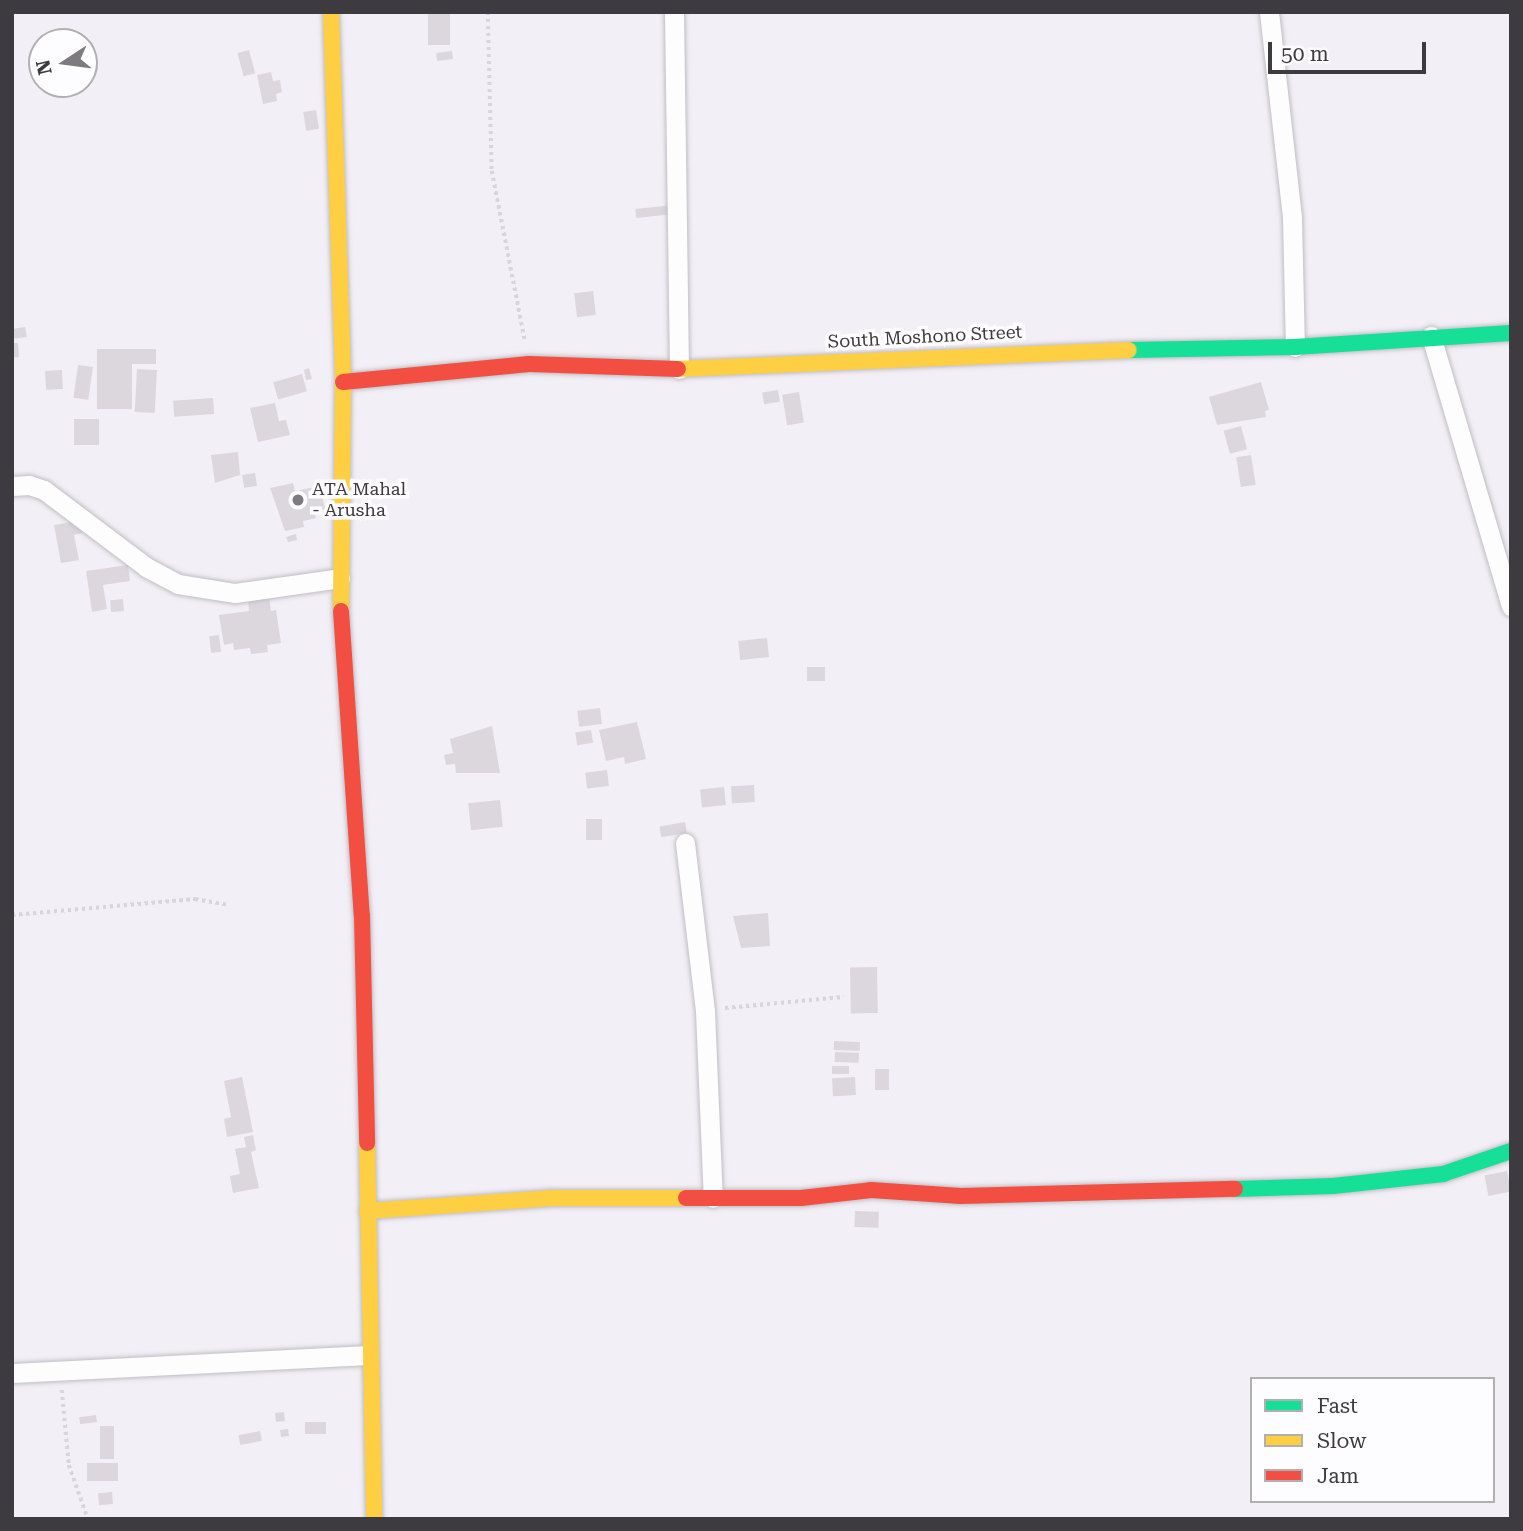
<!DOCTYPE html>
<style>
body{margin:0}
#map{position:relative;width:1523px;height:1531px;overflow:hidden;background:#f3eff6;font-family:"Roboto Serif",serif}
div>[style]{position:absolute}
.building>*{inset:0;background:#dbd7dd;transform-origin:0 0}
.path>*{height:3.5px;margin-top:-1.75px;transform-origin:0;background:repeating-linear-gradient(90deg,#d8d6d9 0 3.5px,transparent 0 7px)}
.roads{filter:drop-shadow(0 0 2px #c0bdc3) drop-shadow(0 0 2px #c0bdc3)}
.street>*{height:19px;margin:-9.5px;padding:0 9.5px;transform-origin:9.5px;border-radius:9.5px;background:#fdfdfe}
.fast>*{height:16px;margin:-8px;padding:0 8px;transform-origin:8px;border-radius:8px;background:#16e098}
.slow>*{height:16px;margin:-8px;padding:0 8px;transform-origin:8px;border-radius:8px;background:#ffcf43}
.jam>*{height:16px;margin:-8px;padding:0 8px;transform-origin:8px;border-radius:8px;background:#f24e42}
.dots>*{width:19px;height:19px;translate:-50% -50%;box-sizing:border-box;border:4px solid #fdfcfe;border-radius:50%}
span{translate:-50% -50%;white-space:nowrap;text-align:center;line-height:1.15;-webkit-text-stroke:7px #fdfcfe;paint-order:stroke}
.street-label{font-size:18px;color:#3e3b40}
.poi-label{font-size:18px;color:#3e3b40}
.left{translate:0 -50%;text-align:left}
.frame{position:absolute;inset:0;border:14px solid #3e3b40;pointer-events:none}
.legend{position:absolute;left:1250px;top:1377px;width:245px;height:126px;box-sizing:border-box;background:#fdfcfe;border:2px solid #b1afb2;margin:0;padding:9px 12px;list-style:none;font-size:21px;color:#3e3b40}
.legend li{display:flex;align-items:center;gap:14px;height:35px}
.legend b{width:35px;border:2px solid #b1afb2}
.north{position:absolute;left:28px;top:28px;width:70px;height:70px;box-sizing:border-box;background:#fdfcfe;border:2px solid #b1afb2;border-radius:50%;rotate:257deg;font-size:19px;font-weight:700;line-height:28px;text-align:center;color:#3e3b40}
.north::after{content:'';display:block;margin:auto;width:24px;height:32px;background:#7d7a80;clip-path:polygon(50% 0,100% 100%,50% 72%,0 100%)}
.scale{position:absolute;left:1268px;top:42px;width:158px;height:32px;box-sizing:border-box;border:4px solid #3e3b40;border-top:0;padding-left:9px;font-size:21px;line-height:24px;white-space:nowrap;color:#3e3b40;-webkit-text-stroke:5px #fdfcfe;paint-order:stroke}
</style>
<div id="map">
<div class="building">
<div style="left:428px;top:12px;width:22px;height:33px"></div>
<div style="left:249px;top:50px;width:24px;height:12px;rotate:75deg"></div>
<div style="left:452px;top:51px;width:8px;height:16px;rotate:83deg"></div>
<div style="clip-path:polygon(271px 72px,273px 81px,280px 80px,282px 92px,276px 94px,277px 101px,263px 104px,257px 75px)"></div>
<div style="left:316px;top:110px;width:19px;height:13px;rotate:81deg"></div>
<div style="left:673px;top:205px;width:9px;height:38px;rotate:84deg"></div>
<div style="left:593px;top:291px;width:24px;height:19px;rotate:83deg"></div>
<div style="clip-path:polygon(25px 327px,27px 337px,12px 339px,12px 329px)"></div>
<div style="clip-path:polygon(12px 343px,18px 343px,19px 357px,12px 358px)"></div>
<div style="clip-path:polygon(97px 349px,156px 349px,156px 364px,132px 364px,132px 409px,97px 409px)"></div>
<div style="left:78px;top:365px;width:15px;height:33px;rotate:8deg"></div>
<div style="clip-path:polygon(309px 368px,312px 379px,306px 380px,304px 370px)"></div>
<div style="left:137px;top:369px;width:20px;height:43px;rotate:3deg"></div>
<div style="left:62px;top:370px;width:19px;height:17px;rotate:87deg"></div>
<div style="left:302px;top:374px;width:18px;height:30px;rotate:74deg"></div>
<div style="clip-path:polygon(1261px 382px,1269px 410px,1265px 411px,1266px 417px,1217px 425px,1209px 397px)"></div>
<div style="left:778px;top:390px;width:12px;height:16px;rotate:81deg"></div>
<div style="left:799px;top:392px;width:31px;height:17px;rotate:81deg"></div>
<div style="left:213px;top:398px;width:16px;height:40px;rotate:86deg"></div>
<div style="clip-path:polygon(275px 403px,279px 421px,286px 420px,290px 435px,258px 442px,250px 408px)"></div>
<div style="left:74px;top:419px;width:25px;height:26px"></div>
<div style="left:1241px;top:426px;width:24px;height:18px;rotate:75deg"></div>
<div style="clip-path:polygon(238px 452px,240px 475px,215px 483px,211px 455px)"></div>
<div style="left:1251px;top:455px;width:30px;height:15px;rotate:81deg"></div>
<div style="left:255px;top:473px;width:13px;height:13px;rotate:81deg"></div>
<div style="clip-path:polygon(293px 483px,295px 491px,320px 486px,325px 509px,314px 511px,316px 518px,303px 521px,304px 527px,285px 531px,270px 488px)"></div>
<div style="clip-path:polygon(73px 522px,73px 526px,80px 525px,82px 533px,74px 535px,79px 560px,61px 563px,54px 525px)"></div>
<div style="clip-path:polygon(296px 534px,297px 540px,288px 542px,286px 537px)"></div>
<div style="clip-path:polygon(128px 565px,130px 581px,103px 585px,107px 609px,92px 612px,86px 571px)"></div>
<div style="clip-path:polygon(269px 596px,271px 611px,276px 610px,281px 643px,267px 645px,268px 652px,251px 654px,250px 648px,234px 650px,233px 643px,224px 645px,219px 615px,249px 611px,248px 599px)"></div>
<div style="left:123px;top:599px;width:12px;height:13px;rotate:85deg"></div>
<div style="left:219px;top:635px;width:17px;height:10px;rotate:83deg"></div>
<div style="left:767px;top:638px;width:19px;height:29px;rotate:84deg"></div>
<div style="left:807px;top:667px;width:18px;height:14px"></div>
<div style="left:600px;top:708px;width:16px;height:23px;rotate:83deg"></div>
<div style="clip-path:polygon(637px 722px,646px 759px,625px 764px,624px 757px,606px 761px,599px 730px)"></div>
<div style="clip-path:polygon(492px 726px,500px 773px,456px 773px,455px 764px,446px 765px,444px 755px,453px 753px,450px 739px)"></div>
<div style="left:591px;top:730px;width:13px;height:16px;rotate:81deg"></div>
<div style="left:607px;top:770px;width:16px;height:22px;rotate:83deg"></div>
<div style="left:754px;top:785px;width:17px;height:23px;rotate:87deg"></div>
<div style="left:724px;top:787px;width:18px;height:24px;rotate:84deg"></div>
<div style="left:500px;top:800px;width:27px;height:32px;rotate:84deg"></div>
<div style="left:586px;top:819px;width:16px;height:21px"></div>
<div style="left:685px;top:822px;width:11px;height:26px;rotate:80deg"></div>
<div style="clip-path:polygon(768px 913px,770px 946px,741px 948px,733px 916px)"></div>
<div style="left:877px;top:967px;width:46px;height:27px;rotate:89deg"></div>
<div style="left:834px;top:1041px;width:26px;height:9px;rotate:2deg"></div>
<div style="left:835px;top:1052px;width:24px;height:10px;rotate:2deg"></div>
<div style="left:832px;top:1066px;width:17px;height:8px"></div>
<div style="left:875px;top:1069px;width:14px;height:21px"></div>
<div style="clip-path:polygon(242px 1077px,253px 1132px,227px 1137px,224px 1119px,231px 1117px,224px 1081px)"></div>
<div style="left:855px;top:1077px;width:18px;height:23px;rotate:87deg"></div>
<div style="clip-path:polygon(253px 1135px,256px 1150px,251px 1152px,259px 1188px,233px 1193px,230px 1176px,240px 1174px,235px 1149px,246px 1147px,244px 1137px)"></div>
<div style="left:1507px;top:1171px;width:21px;height:23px;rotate:79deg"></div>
<div style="left:855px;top:1211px;width:24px;height:16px;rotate:2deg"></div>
<div style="left:284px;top:1412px;width:9px;height:9px;rotate:84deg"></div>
<div style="left:96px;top:1415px;width:7px;height:17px;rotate:82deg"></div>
<div style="left:305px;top:1422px;width:21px;height:12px"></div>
<div style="left:100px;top:1426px;width:14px;height:33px"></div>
<div style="left:288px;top:1429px;width:7px;height:8px;rotate:82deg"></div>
<div style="left:260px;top:1431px;width:10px;height:22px;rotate:79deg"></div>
<div style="left:118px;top:1463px;width:18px;height:31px;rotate:90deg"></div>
<div style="left:112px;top:1492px;width:12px;height:14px;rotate:85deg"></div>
</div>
<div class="path">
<div style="left:488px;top:12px;width:159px;rotate:88.6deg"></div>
<div style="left:492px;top:171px;width:173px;rotate:79deg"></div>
<div style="left:12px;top:915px;width:184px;rotate:-5deg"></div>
<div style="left:195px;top:899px;width:34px;rotate:10deg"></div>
<div style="left:725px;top:1008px;width:119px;rotate:-5.3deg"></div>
<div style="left:62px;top:1390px;width:75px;rotate:84.7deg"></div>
<div style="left:69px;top:1465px;width:57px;rotate:70.6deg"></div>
</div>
<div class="roads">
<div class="street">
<div style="left:674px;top:12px;width:357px;rotate:89.2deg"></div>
<div style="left:1269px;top:12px;width:207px;rotate:83.6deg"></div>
<div style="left:1292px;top:218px;width:129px;rotate:88.7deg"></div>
<div style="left:1431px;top:336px;width:282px;rotate:73.5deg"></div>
<div style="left:12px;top:486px;width:17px;rotate:-3deg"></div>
<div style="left:29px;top:485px;width:16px;rotate:18deg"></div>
<div style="left:44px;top:490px;width:128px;rotate:37deg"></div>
<div style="left:146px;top:567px;width:36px;rotate:28deg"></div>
<div style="left:178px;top:584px;width:58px;rotate:9deg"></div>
<div style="left:235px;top:593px;width:106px;rotate:-8.1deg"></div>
<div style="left:685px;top:843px;width:169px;rotate:83.2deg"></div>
<div style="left:705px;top:1011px;width:187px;rotate:87.6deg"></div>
<div style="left:12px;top:1373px;width:357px;rotate:-2.9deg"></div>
</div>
<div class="fast">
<div style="left:1129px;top:350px;width:166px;rotate:-1deg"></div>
<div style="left:1295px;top:347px;width:216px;rotate:-3.7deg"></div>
<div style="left:1235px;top:1189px;width:98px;rotate:-1.8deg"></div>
<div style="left:1333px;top:1186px;width:111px;rotate:-6.2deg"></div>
<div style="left:1443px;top:1174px;width:72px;rotate:-18.7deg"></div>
</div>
<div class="slow">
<div style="left:331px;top:12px;width:370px;rotate:88.1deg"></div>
<div style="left:343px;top:382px;width:229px;rotate:90.5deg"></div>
<div style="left:678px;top:369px;width:451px;rotate:-2.4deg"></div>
<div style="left:367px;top:1143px;width:376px;rotate:88.9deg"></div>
<div style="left:367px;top:1211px;width:186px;rotate:-4deg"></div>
<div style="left:553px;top:1198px;width:133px"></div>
</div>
<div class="jam">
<div style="left:343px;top:382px;width:187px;rotate:-5.5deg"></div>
<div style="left:529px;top:364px;width:149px;rotate:1.9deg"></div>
<div style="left:341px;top:611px;width:306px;rotate:86.1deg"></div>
<div style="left:362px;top:916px;width:227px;rotate:88.7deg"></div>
<div style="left:686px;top:1198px;width:115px"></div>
<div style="left:801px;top:1198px;width:70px;rotate:-6.5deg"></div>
<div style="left:871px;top:1190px;width:90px;rotate:3.8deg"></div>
<div style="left:961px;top:1196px;width:274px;rotate:-1.5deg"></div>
</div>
</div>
<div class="dots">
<div style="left:298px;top:500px;background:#7d7a80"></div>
</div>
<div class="street-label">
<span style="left:925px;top:337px;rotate:-3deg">South Moshono Street</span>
</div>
<div class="poi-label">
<span class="left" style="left:312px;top:500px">ATA Mahal<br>- Arusha</span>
</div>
<div class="frame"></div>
<ul class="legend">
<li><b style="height:9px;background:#16e098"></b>Fast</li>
<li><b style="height:9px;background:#ffcf43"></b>Slow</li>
<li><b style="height:9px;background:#f24e42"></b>Jam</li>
</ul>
<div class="north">N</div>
<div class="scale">50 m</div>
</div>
